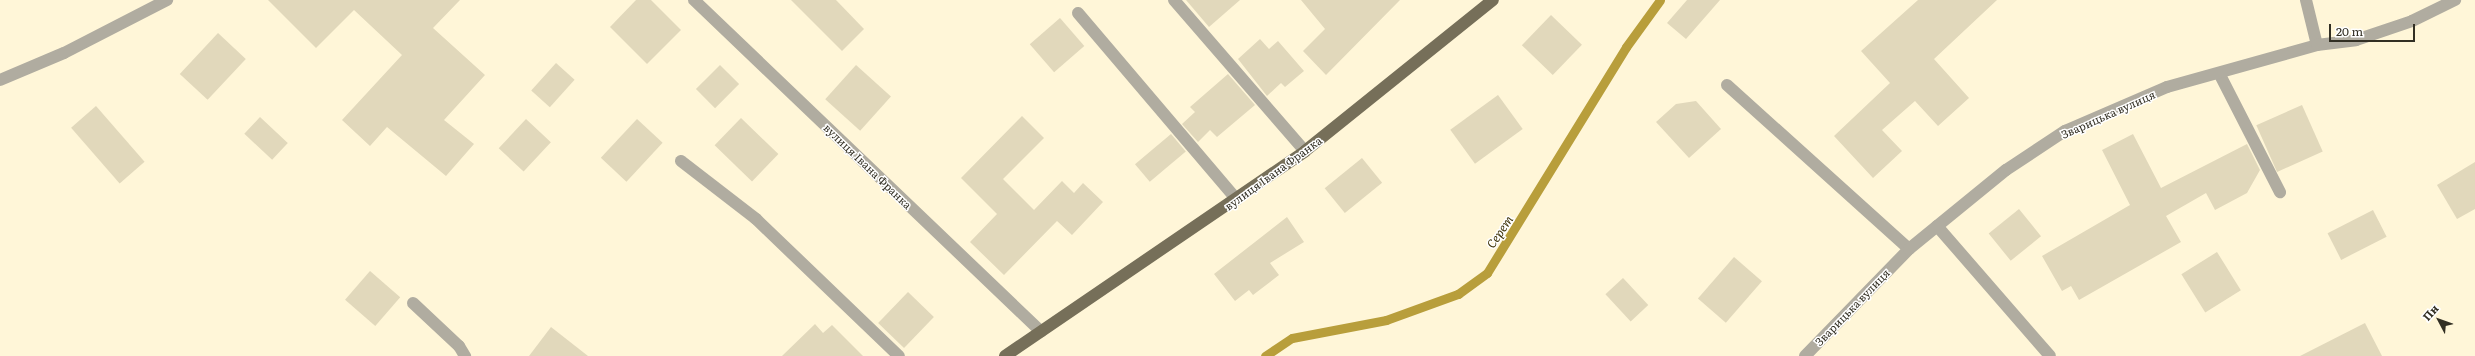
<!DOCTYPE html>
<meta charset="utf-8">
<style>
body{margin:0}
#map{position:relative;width:2475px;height:356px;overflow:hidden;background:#fff6d8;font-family:Literata,serif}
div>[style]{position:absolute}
.stream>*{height:9px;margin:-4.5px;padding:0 4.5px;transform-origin:4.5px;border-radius:4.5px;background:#b89e3b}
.building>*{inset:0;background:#e1d8bb;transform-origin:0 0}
.minor>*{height:12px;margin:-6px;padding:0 6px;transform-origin:6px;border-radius:6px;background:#b0aca0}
.major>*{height:12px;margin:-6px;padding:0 6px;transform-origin:6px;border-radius:6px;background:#766f59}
span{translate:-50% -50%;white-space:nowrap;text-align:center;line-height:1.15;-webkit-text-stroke:3px #fff;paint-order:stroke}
.street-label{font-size:11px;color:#322f23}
.water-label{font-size:12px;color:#3e3308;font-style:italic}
.north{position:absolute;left:2419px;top:300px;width:40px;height:40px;-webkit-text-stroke:3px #fff;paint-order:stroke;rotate:311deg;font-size:11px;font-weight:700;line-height:16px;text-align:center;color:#322f23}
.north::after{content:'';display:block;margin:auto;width:14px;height:18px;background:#322f23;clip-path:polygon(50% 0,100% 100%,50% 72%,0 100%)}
.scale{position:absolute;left:2329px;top:24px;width:86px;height:18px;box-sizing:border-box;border:2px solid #322f23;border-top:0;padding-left:5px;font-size:12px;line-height:14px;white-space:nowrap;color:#322f23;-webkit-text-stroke:3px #fff;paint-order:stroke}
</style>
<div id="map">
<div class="stream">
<div style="left:1265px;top:356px;width:32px;rotate:-34deg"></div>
<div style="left:1292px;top:338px;width:96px;rotate:-10.8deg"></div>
<div style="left:1386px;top:320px;width:77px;rotate:-19.9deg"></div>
<div style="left:1458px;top:294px;width:36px;rotate:-36deg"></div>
<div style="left:1487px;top:273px;width:265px;rotate:-58.4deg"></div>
<div style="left:1626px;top:47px;width:58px;rotate:-54.1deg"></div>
</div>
<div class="building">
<div style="clip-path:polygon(268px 0,460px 0,433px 28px,485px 75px,444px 120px,474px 144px,446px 176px,387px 127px,370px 146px,342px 120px,402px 55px,354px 10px,316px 48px)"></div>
<div style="clip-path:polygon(636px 0,651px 0,681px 30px,647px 64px,610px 27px)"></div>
<div style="clip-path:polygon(791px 0,836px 0,864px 29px,842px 51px)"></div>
<div style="clip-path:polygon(1186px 0,1240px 0,1209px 27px)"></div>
<div style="clip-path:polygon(1301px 0,1400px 0,1326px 75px,1303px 51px,1325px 29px)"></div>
<div style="clip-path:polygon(1687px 0,1720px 0,1686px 39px,1667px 23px)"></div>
<div style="clip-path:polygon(1918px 0,1997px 0,1934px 59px,1969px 98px,1938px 126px,1915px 101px,1882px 130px,1902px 151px,1873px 178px,1834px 136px,1890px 83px,1861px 51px)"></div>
<div style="left:1551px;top:15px;width:43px;height:42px;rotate:44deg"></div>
<div style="left:1060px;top:18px;width:37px;height:40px;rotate:49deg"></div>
<div style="left:218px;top:33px;width:38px;height:56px;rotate:43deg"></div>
<div style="clip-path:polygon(1260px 39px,1269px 49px,1278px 41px,1304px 71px,1285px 87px,1281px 83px,1267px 96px,1238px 59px)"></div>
<div style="left:556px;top:63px;width:25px;height:37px;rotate:42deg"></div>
<div style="left:720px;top:65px;width:27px;height:34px;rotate:45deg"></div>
<div style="left:856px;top:65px;width:47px;height:46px;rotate:42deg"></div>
<div style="clip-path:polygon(1228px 74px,1255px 105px,1217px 137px,1210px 130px,1198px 142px,1182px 124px,1195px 112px,1190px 107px)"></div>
<div style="left:1498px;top:95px;width:42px;height:59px;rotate:54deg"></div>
<div style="clip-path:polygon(1696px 101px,1721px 129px,1689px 158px,1656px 122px,1676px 104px)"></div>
<div style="left:2302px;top:105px;width:51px;height:50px;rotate:66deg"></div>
<div style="left:96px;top:106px;width:74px;height:33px;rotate:49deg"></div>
<div style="clip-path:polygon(1022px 116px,1044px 138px,1003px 179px,1034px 210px,1062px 181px,1074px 193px,1083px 183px,1103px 202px,1072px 235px,1057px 221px,1004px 275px,970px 242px,997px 214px,961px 178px)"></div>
<div style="left:260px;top:117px;width:38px;height:23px;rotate:43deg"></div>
<div style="left:741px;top:118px;width:52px;height:38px;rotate:44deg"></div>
<div style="left:526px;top:119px;width:34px;height:40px;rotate:43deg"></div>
<div style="left:637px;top:119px;width:35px;height:53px;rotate:43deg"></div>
<div style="left:1171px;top:134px;width:23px;height:47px;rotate:50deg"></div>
<div style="clip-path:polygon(2133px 134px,2161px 188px,2247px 144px,2260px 170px,2247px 193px,2215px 210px,2206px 193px,2166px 216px,2181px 242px,2079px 300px,2071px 286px,2062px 291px,2042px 256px,2130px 205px,2102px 150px)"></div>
<div style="left:1362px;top:158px;width:32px;height:48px;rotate:51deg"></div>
<div style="clip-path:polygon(2475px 162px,2475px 209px,2457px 219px,2437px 185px)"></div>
<div style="left:2019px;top:209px;width:35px;height:39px;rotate:51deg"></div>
<div style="left:2373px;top:210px;width:30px;height:51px;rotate:63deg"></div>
<div style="clip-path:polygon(1287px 217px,1304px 242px,1270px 263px,1279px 275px,1253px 295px,1249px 290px,1235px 301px,1214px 274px)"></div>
<div style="left:2217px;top:252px;width:45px;height:42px;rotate:58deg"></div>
<div style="left:1734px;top:257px;width:37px;height:55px;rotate:41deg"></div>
<div style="left:370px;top:271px;width:40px;height:38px;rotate:41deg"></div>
<div style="left:1623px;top:278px;width:37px;height:24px;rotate:47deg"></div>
<div style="left:908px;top:292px;width:36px;height:43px;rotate:44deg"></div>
<div style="clip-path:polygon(2365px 323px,2382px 356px,2300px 356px)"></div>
<div style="clip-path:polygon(815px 324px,823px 333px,832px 325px,863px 356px,782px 356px)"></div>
<div style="clip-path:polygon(551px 327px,588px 356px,529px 356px)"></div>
</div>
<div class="minor">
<div style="left:694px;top:0;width:480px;rotate:43.7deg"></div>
<div style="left:1174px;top:0;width:200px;rotate:49.1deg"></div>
<div style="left:2306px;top:0;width:46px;rotate:76.3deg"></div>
<div style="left:1078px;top:13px;width:245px;rotate:49.6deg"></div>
<div style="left:2219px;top:73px;width:134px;rotate:62.9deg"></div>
<div style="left:0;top:80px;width:69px;rotate:-22.9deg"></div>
<div style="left:64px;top:53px;width:116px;rotate:-27.2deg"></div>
<div style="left:1727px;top:85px;width:245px;rotate:42deg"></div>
<div style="left:681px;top:161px;width:95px;rotate:37.7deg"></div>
<div style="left:756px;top:219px;width:198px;rotate:43.8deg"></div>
<div style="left:1937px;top:226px;width:172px;rotate:49deg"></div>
<div style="left:413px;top:303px;width:63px;rotate:43.1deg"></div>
<div style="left:459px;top:346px;width:12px;rotate:59deg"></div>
<div style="left:1805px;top:356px;width:149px;rotate:-45.8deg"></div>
<div style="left:1909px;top:249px;width:125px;rotate:-39.2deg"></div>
<div style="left:2006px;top:170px;width:71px;rotate:-33.5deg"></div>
<div style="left:2065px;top:131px;width:111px;rotate:-23.3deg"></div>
<div style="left:2167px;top:87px;width:156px;rotate:-15.6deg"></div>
<div style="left:2317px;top:45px;width:39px;rotate:-7deg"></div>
<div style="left:2356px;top:40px;width:59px;rotate:-18.7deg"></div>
<div style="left:2412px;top:21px;width:48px;rotate:-26deg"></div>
</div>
<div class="major">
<div style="left:1005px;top:356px;width:363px;rotate:-34.3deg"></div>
<div style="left:1305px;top:151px;width:241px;rotate:-38.8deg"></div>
</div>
<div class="street-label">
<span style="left:2108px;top:114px;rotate:-24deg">Зварицька вулиця</span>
<span style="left:868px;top:166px;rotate:44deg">вулиця Івана Франка</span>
<span style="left:1273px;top:173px;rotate:-36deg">вулиця Івана Франка</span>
<span style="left:1852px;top:307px;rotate:-46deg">Зварицька вулиця</span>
</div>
<div class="water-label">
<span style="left:1500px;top:232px;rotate:-56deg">Серет</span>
</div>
<div class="north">Пн</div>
<div class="scale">20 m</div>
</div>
